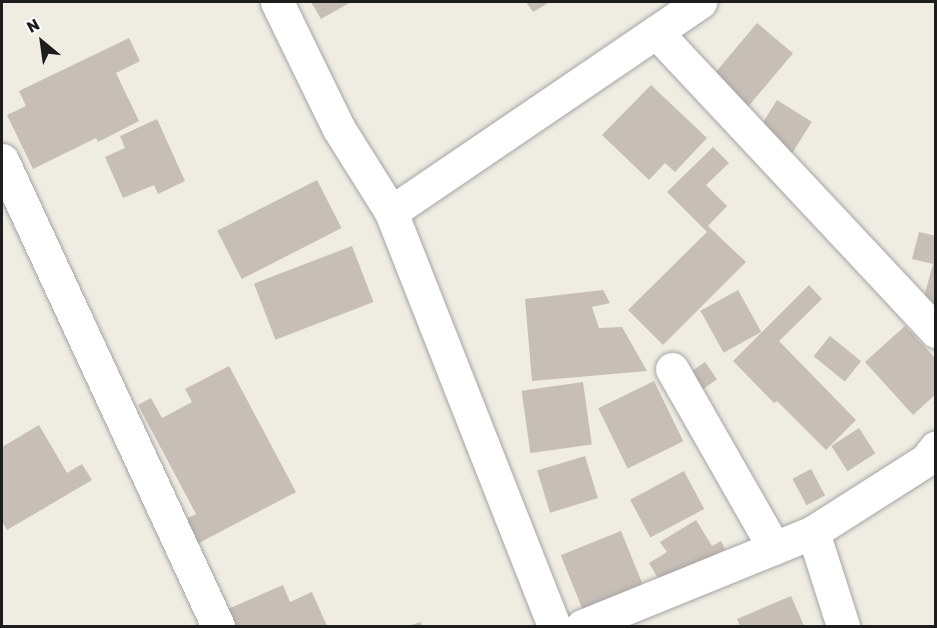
<!DOCTYPE html>
<style>
body{margin:0}
#map{position:relative;width:937px;height:628px;overflow:hidden;background:#efece2;font-family:Rubik,sans-serif}
div>[style]{position:absolute}
.building>*{inset:0;background:#c7beb5;transform-origin:0 0}
.roads{filter:drop-shadow(0 0 2px #a4a4a4) drop-shadow(0 0 2px #a4a4a4)}
.street>*{height:33px;margin:-16.5px;padding:0 16.5px;transform-origin:16.5px;border-radius:16.5px;background:#fff}
span{translate:-50% -50%;white-space:nowrap;text-align:center;line-height:1.15;-webkit-text-stroke:5px #fff;paint-order:stroke}
.frame{position:absolute;inset:0;border:3px solid #1d1d1d;pointer-events:none}
.north{position:absolute;left:12px;top:12px;width:60px;height:60px;-webkit-text-stroke:4px #fff;paint-order:stroke;rotate:331deg;font-size:16px;font-weight:700;line-height:24px;text-align:center;color:#1d1d1d}
.north::after{content:'';display:block;margin:auto;width:21px;height:27px;background:#1d1d1d;clip-path:polygon(50% 0,100% 100%,50% 72%,0 100%)}
</style>
<div id="map">
<div class="building">
<div style="clip-path:polygon(311px 2px,351px 2px,321px 19px)"></div>
<div style="clip-path:polygon(526px 2px,550px 2px,533px 12px)"></div>
<div style="left:757px;top:23px;width:47px;height:77px;rotate:40deg"></div>
<div style="clip-path:polygon(129px 38px,140px 61px,116px 73px,139px 121px,98px 142px,96px 138px,33px 169px,7px 115px,26px 106px,19px 91px)"></div>
<div style="clip-path:polygon(651px 85px,707px 138px,675px 172px,665px 163px,649px 180px,602px 135px)"></div>
<div style="left:777px;top:100px;width:41px;height:40px;rotate:32deg"></div>
<div style="clip-path:polygon(157px 119px,185px 181px,158px 194px,154px 185px,123px 198px,105px 157px,125px 148px,120px 136px)"></div>
<div style="clip-path:polygon(713px 147px,729px 163px,706px 185px,727px 206px,708px 226px,746px 262px,663px 345px,628px 310px,707px 232px,667px 192px)"></div>
<div style="left:317px;top:180px;width:54px;height:112px;rotate:63deg"></div>
<div style="clip-path:polygon(919px 232px,936px 236px,936px 316px,920px 312px,933px 264px,912px 259px)"></div>
<div style="left:352px;top:246px;width:60px;height:105px;rotate:69deg"></div>
<div style="clip-path:polygon(809px 285px,822px 299px,779px 341px,856px 420px,826px 450px,777px 401px,774px 403px,733px 361px)"></div>
<div style="clip-path:polygon(603px 290px,610px 303px,592px 307px,599px 328px,622px 327px,647px 371px,532px 381px,525px 299px)"></div>
<div style="left:738px;top:290px;width:48px;height:43px;rotate:61deg"></div>
<div style="clip-path:polygon(905px 326px,936px 359px,936px 394px,913px 415px,865px 362px)"></div>
<div style="left:830px;top:336px;width:40px;height:26px;rotate:39deg"></div>
<div style="left:705px;top:362px;width:21px;height:24px;rotate:55deg"></div>
<div style="clip-path:polygon(229px 366px,296px 492px,195px 545px,182px 521px,196px 514px,138px 405px,151px 398px,162px 418px,192px 402px,185px 389px)"></div>
<div style="left:654px;top:381px;width:67px;height:62px;rotate:64deg"></div>
<div style="left:583px;top:382px;width:63px;height:62px;rotate:82deg"></div>
<div style="clip-path:polygon(39px 425px,67px 473px,82px 464px,92px 480px,7px 530px,2px 521px,2px 447px)"></div>
<div style="left:859px;top:428px;width:30px;height:33px;rotate:57deg"></div>
<div style="left:585px;top:456px;width:44px;height:50px;rotate:73deg"></div>
<div style="left:811px;top:469px;width:30px;height:21px;rotate:62deg"></div>
<div style="left:684px;top:471px;width:43px;height:61px;rotate:62deg"></div>
<div style="clip-path:polygon(696px 520px,712px 546px,721px 541px,725px 549px,662px 585px,649px 563px,667px 552px,660px 542px)"></div>
<div style="left:621px;top:531px;width:68px;height:65px;rotate:68deg"></div>
<div style="clip-path:polygon(283px 585px,290px 602px,312px 592px,327px 626px,233px 626px,226px 610px)"></div>
<div style="clip-path:polygon(791px 596px,804px 626px,740px 626px,737px 619px)"></div>
<div style="clip-path:polygon(421px 622px,422px 626px,408px 626px)"></div>
</div>
<div class="roads">
<div class="street">
<div style="left:277px;top:2px;width:141px;rotate:64deg"></div>
<div style="left:339px;top:129px;width:98px;rotate:57.9deg"></div>
<div style="left:391px;top:212px;width:445px;rotate:68.5deg"></div>
<div style="left:656px;top:32px;width:410px;rotate:46.9deg"></div>
<div style="left:2px;top:160px;width:514px;rotate:65.13deg"></div>
<div style="left:391px;top:212px;width:374px;rotate:-34.2deg"></div>
<div style="left:672px;top:369px;width:206px;rotate:60.3deg"></div>
<div style="left:813px;top:532px;width:99px;rotate:72.3deg"></div>
<div style="left:582px;top:626px;width:249px;rotate:-22.1deg"></div>
<div style="left:813px;top:532px;width:134px;rotate:-32.5deg"></div>
<div style="left:926px;top:460px;width:16px;rotate:-52deg"></div>
</div>
</div>
<div class="frame"></div>
<div class="north">N</div>
</div>
